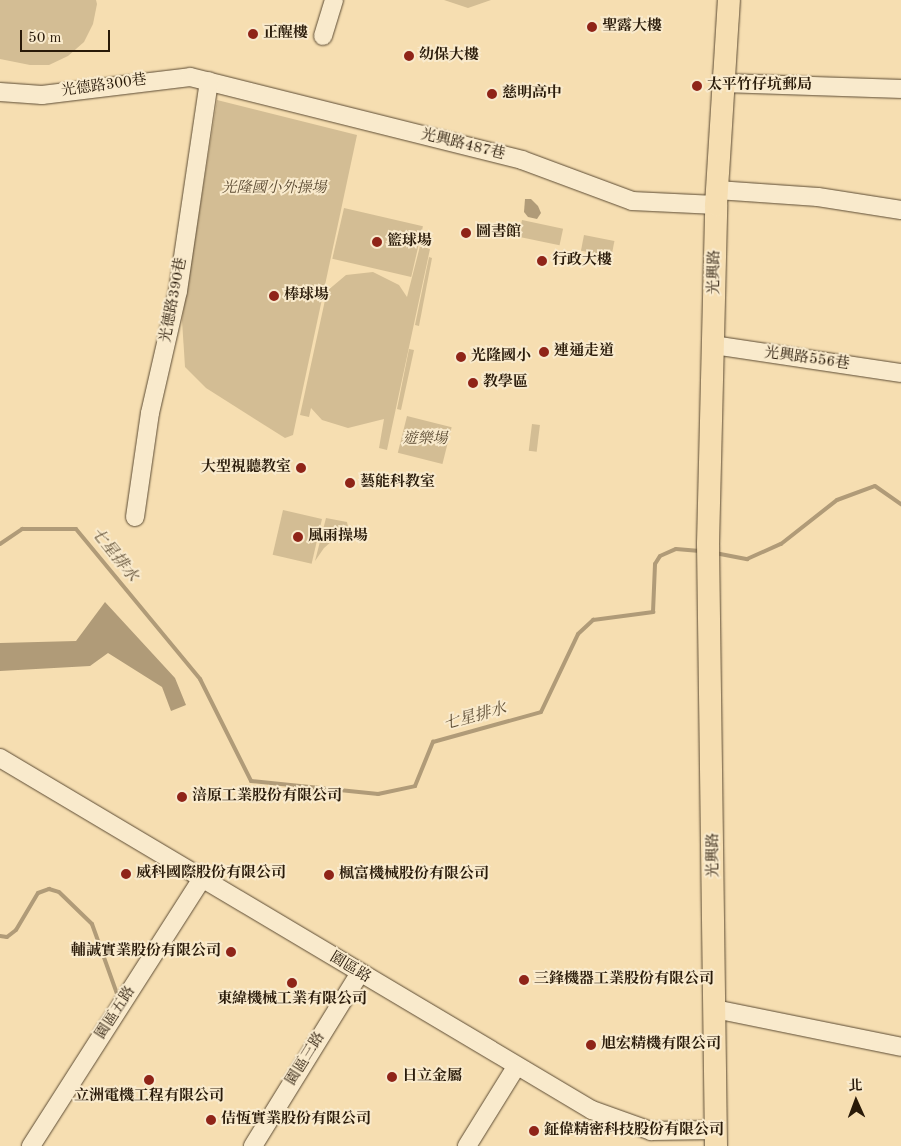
<!DOCTYPE html>
<meta charset="utf-8">
<style>
body{margin:0}
#map{position:relative;width:901px;height:1146px;overflow:hidden;background:#f6deb1;font-family:"Old Standard TT","Noto Serif TC",serif}
div>[style]{position:absolute}
.green>*{inset:0;background:#d3bd94;transform-origin:0 0}
.water>*{inset:0;background:#b09b78}
.stream>*{height:4px;margin:-2px;padding:0 2px;transform-origin:2px;border-radius:2px;background:#b09b78}
.roads{filter:drop-shadow(0 0 1px #5c4b33) drop-shadow(0 0 1px #5c4b33)}
.minor>*{height:18px;margin:-9px;padding:0 9px;transform-origin:9px;border-radius:9px;background:#f9eacc}
.major>*{height:22px;margin:-11px;padding:0 11px;transform-origin:11px;border-radius:11px;background:#f6deb1}
.dots>*{width:14px;height:14px;translate:-50% -50%;box-sizing:border-box;border:2px solid #f9eacc;border-radius:50%}
span{translate:-50% -50%;white-space:nowrap;text-align:center;line-height:1.15;-webkit-text-stroke:4px #f9eacc;paint-order:stroke}
.poi-label{font-size:15px;color:#291a09;font-weight:700}
.left{translate:0 -50%;text-align:left}
.right{translate:-100% -50%;text-align:right}
.street-label{font-size:15px;color:#291a09}
.park-label{font-size:15px;color:#5c4b33;font-style:italic}
.water-label{font-size:16px;color:#5f4e35;font-style:italic}
.north{position:absolute;left:831px;top:1076px;width:50px;height:50px;-webkit-text-stroke:4px #f9eacc;paint-order:stroke;rotate:358deg;font-size:14px;font-weight:700;line-height:20px;text-align:center;color:#291a09}
.north::after{content:'';display:block;margin:auto;width:18px;height:22px;background:#291a09;clip-path:polygon(50% 0,100% 100%,50% 72%,0 100%)}
.scale{position:absolute;left:20px;top:30px;width:90px;height:22px;box-sizing:border-box;border:2px solid #291a09;border-top:0;padding-left:6px;font-size:15px;line-height:18px;white-space:nowrap;color:#291a09;-webkit-text-stroke:4px #f9eacc;paint-order:stroke}
</style>
<div id="map">
<div class="green">
<div style="clip-path:polygon(0 0,96px 0,97px 4px,93px 24px,84px 42px,68px 56px,49px 65px,30px 65px,0 59px)"></div>
<div style="clip-path:polygon(444px 0,491px 0,468px 8px)"></div>
<div style="clip-path:polygon(217px 100px,357px 135px,293px 435px,285px 438px,206px 388px,185px 367px,182px 320px)"></div>
<div style="left:344px;top:208px;width:81px;height:52px;rotate:13deg"></div>
<div style="left:522px;top:220px;width:42px;height:17px;rotate:12deg"></div>
<div style="left:584px;top:235px;width:31px;height:16px;rotate:11deg"></div>
<div style="clip-path:polygon(420px 246px,430px 249px,387px 450px,379px 448px,384px 419px,348px 428px,322px 420px,311px 408px,309px 417px,300px 415px,327px 291px,346px 275px,373px 272px,399px 285px,407px 297px)"></div>
<div style="clip-path:polygon(429px 257px,432px 258px,419px 326px,415px 325px)"></div>
<div style="clip-path:polygon(409px 349px,414px 350px,401px 410px,397px 409px)"></div>
<div style="left:407px;top:416px;width:46px;height:38px;rotate:14deg"></div>
<div style="left:532px;top:424px;width:8px;height:27px;rotate:7deg"></div>
<div style="left:283px;top:510px;width:40px;height:46px;rotate:13deg"></div>
<div style="clip-path:polygon(326px 518px,347px 522px,348px 527px,324px 548px,315px 561px)"></div>
</div>
<div class="water">
<div style="clip-path:polygon(525px 199px,531px 199px,538px 206px,541px 213px,537px 219px,528px 217px,524px 212px)"></div>
<div style="clip-path:polygon(105px 602px,175px 678px,186px 705px,171px 711px,162px 687px,108px 653px,90px 666px,0 671px,0 643px,76px 641px)"></div>
</div>
<div class="stream">
<div style="left:0;top:544px;width:27px;rotate:-34deg"></div>
<div style="left:22px;top:529px;width:54px"></div>
<div style="left:76px;top:529px;width:195px;rotate:50.4deg"></div>
<div style="left:200px;top:679px;width:114px;rotate:63.4deg"></div>
<div style="left:251px;top:781px;width:128px;rotate:5.8deg"></div>
<div style="left:378px;top:794px;width:38px;rotate:-12deg"></div>
<div style="left:415px;top:786px;width:48px;rotate:-67.8deg"></div>
<div style="left:433px;top:742px;width:112px;rotate:-15.5deg"></div>
<div style="left:541px;top:712px;width:86px;rotate:-64.6deg"></div>
<div style="left:578px;top:634px;width:21px;rotate:-43deg"></div>
<div style="left:593px;top:620px;width:61px;rotate:-7.6deg"></div>
<div style="left:653px;top:612px;width:48px;rotate:-87.6deg"></div>
<div style="left:655px;top:564px;width:9px;rotate:-58deg"></div>
<div style="left:660px;top:556px;width:17px;rotate:-24deg"></div>
<div style="left:676px;top:549px;width:24px;rotate:5deg"></div>
<div style="left:715px;top:553px;width:33px;rotate:11deg"></div>
<div style="left:747px;top:559px;width:37px;rotate:-24deg"></div>
<div style="left:781px;top:544px;width:71px;rotate:-38.2deg"></div>
<div style="left:837px;top:500px;width:40px;rotate:-20.2deg"></div>
<div style="left:875px;top:486px;width:32px;rotate:35deg"></div>
<div style="left:0;top:936px;width:7px;rotate:8deg"></div>
<div style="left:7px;top:937px;width:11px;rotate:-38deg"></div>
<div style="left:16px;top:930px;width:43px;rotate:-59.3deg"></div>
<div style="left:38px;top:893px;width:12px;rotate:-20deg"></div>
<div style="left:49px;top:889px;width:10px;rotate:17deg"></div>
<div style="left:59px;top:892px;width:46px;rotate:44.1deg"></div>
<div style="left:92px;top:924px;width:74px;rotate:70.3deg"></div>
</div>
<div class="roads">
<div class="minor">
<div style="left:323px;top:36px;width:38px;rotate:-73deg"></div>
<div style="left:724px;top:83px;width:177px;rotate:1.9deg"></div>
<div style="left:0;top:92px;width:42px;rotate:4.1deg"></div>
<div style="left:42px;top:95px;width:149px;rotate:-6.9deg"></div>
<div style="left:190px;top:77px;width:342px;rotate:14deg"></div>
<div style="left:522px;top:160px;width:117px;rotate:20.4deg"></div>
<div style="left:632px;top:201px;width:84px;rotate:2.7deg"></div>
<div style="left:717px;top:190px;width:101px;rotate:4deg"></div>
<div style="left:818px;top:197px;width:84px;rotate:8.9deg"></div>
<div style="left:713px;top:345px;width:190px;rotate:8.5deg"></div>
<div style="left:135px;top:517px;width:105px;rotate:-81.8deg"></div>
<div style="left:150px;top:413px;width:125px;rotate:-77.1deg"></div>
<div style="left:178px;top:291px;width:212px;rotate:-81.6deg"></div>
<div style="left:0;top:758px;width:689px;rotate:30.74deg"></div>
<div style="left:592px;top:1110px;width:63px;rotate:19.6deg"></div>
<div style="left:651px;top:1131px;width:65px;rotate:-0.9deg"></div>
<div style="left:715px;top:1009px;width:190px;rotate:11.5deg"></div>
<div style="left:31px;top:1146px;width:317px;rotate:-57.4deg"></div>
<div style="left:253px;top:1146px;width:203px;rotate:-58.3deg"></div>
<div style="left:467px;top:1146px;width:93px;rotate:-58.2deg"></div>
</div>
<div class="major">
<div style="left:716px;top:1146px;width:602px;rotate:-90.76deg"></div>
<div style="left:708px;top:544px;width:339px;rotate:-88.6deg"></div>
<div style="left:716px;top:205px;width:205px;rotate:-86.4deg"></div>
</div>
</div>
<div class="dots">
<div style="left:592px;top:27px;background:#8f2418"></div>
<div style="left:253px;top:34px;background:#8f2418"></div>
<div style="left:409px;top:56px;background:#8f2418"></div>
<div style="left:697px;top:86px;background:#8f2418"></div>
<div style="left:492px;top:94px;background:#8f2418"></div>
<div style="left:466px;top:233px;background:#8f2418"></div>
<div style="left:377px;top:242px;background:#8f2418"></div>
<div style="left:542px;top:261px;background:#8f2418"></div>
<div style="left:274px;top:296px;background:#8f2418"></div>
<div style="left:544px;top:352px;background:#8f2418"></div>
<div style="left:461px;top:357px;background:#8f2418"></div>
<div style="left:473px;top:383px;background:#8f2418"></div>
<div style="left:301px;top:468px;background:#8f2418"></div>
<div style="left:350px;top:483px;background:#8f2418"></div>
<div style="left:298px;top:537px;background:#8f2418"></div>
<div style="left:182px;top:797px;background:#8f2418"></div>
<div style="left:126px;top:874px;background:#8f2418"></div>
<div style="left:329px;top:875px;background:#8f2418"></div>
<div style="left:231px;top:952px;background:#8f2418"></div>
<div style="left:524px;top:980px;background:#8f2418"></div>
<div style="left:292px;top:983px;background:#8f2418"></div>
<div style="left:591px;top:1045px;background:#8f2418"></div>
<div style="left:392px;top:1077px;background:#8f2418"></div>
<div style="left:149px;top:1080px;background:#8f2418"></div>
<div style="left:211px;top:1120px;background:#8f2418"></div>
<div style="left:534px;top:1131px;background:#8f2418"></div>
</div>
<div class="poi-label">
<span class="left" style="left:602px;top:27px">聖露大樓</span>
<span class="left" style="left:263px;top:34px">正醒樓</span>
<span class="left" style="left:419px;top:56px">幼保大樓</span>
<span class="left" style="left:707px;top:86px">太平竹仔坑郵局</span>
<span class="left" style="left:502px;top:94px">慈明高中</span>
<span class="left" style="left:476px;top:233px">圖書館</span>
<span class="left" style="left:387px;top:242px">籃球場</span>
<span class="left" style="left:552px;top:261px">行政大樓</span>
<span class="left" style="left:284px;top:296px">棒球場</span>
<span class="left" style="left:554px;top:352px">連通走道</span>
<span class="left" style="left:471px;top:357px">光隆國小</span>
<span class="left" style="left:483px;top:383px">教學區</span>
<span class="right" style="left:291px;top:468px">大型視聽教室</span>
<span class="left" style="left:360px;top:483px">藝能科教室</span>
<span class="left" style="left:308px;top:537px">風雨操場</span>
<span class="left" style="left:192px;top:797px">涪原工業股份有限公司</span>
<span class="left" style="left:136px;top:874px">威科國際股份有限公司</span>
<span class="left" style="left:339px;top:875px">楓富機械股份有限公司</span>
<span class="right" style="left:221px;top:952px">輔誠實業股份有限公司</span>
<span class="left" style="left:534px;top:980px">三鋒機器工業股份有限公司</span>
<span style="left:292px;top:1000px">東緯機械工業有限公司</span>
<span class="left" style="left:601px;top:1045px">旭宏精機有限公司</span>
<span class="left" style="left:402px;top:1077px">日立金屬</span>
<span style="left:149px;top:1097px">立洲電機工程有限公司</span>
<span class="left" style="left:221px;top:1120px">佶恆實業股份有限公司</span>
<span class="left" style="left:544px;top:1131px">鉦偉精密科技股份有限公司</span>
</div>
<div class="street-label">
<span style="left:104px;top:86px;rotate:-8deg">光德路300巷</span>
<span style="left:463px;top:145px;rotate:14deg">光興路487巷</span>
<span style="left:715px;top:272px;rotate:-89deg">光興路</span>
<span style="left:174px;top:300px;rotate:-79deg">光德路390巷</span>
<span style="left:807px;top:359px;rotate:8deg">光興路556巷</span>
<span style="left:714px;top:855px;rotate:-90deg">光興路</span>
<span style="left:350px;top:968px;rotate:31deg">園區路</span>
<span style="left:116px;top:1013px;rotate:-57deg">園區五路</span>
<span style="left:306px;top:1059px;rotate:-58deg">園區三路</span>
</div>
<div class="park-label">
<span style="left:274px;top:189px">光隆國小外操場</span>
<span style="left:425px;top:440px">遊樂場</span>
</div>
<div class="water-label">
<span style="left:114px;top:555px;rotate:51deg">七星排水</span>
<span style="left:475px;top:717px;rotate:-15deg">七星排水</span>
</div>
<div class="north">北</div>
<div class="scale">50 m</div>
</div>
